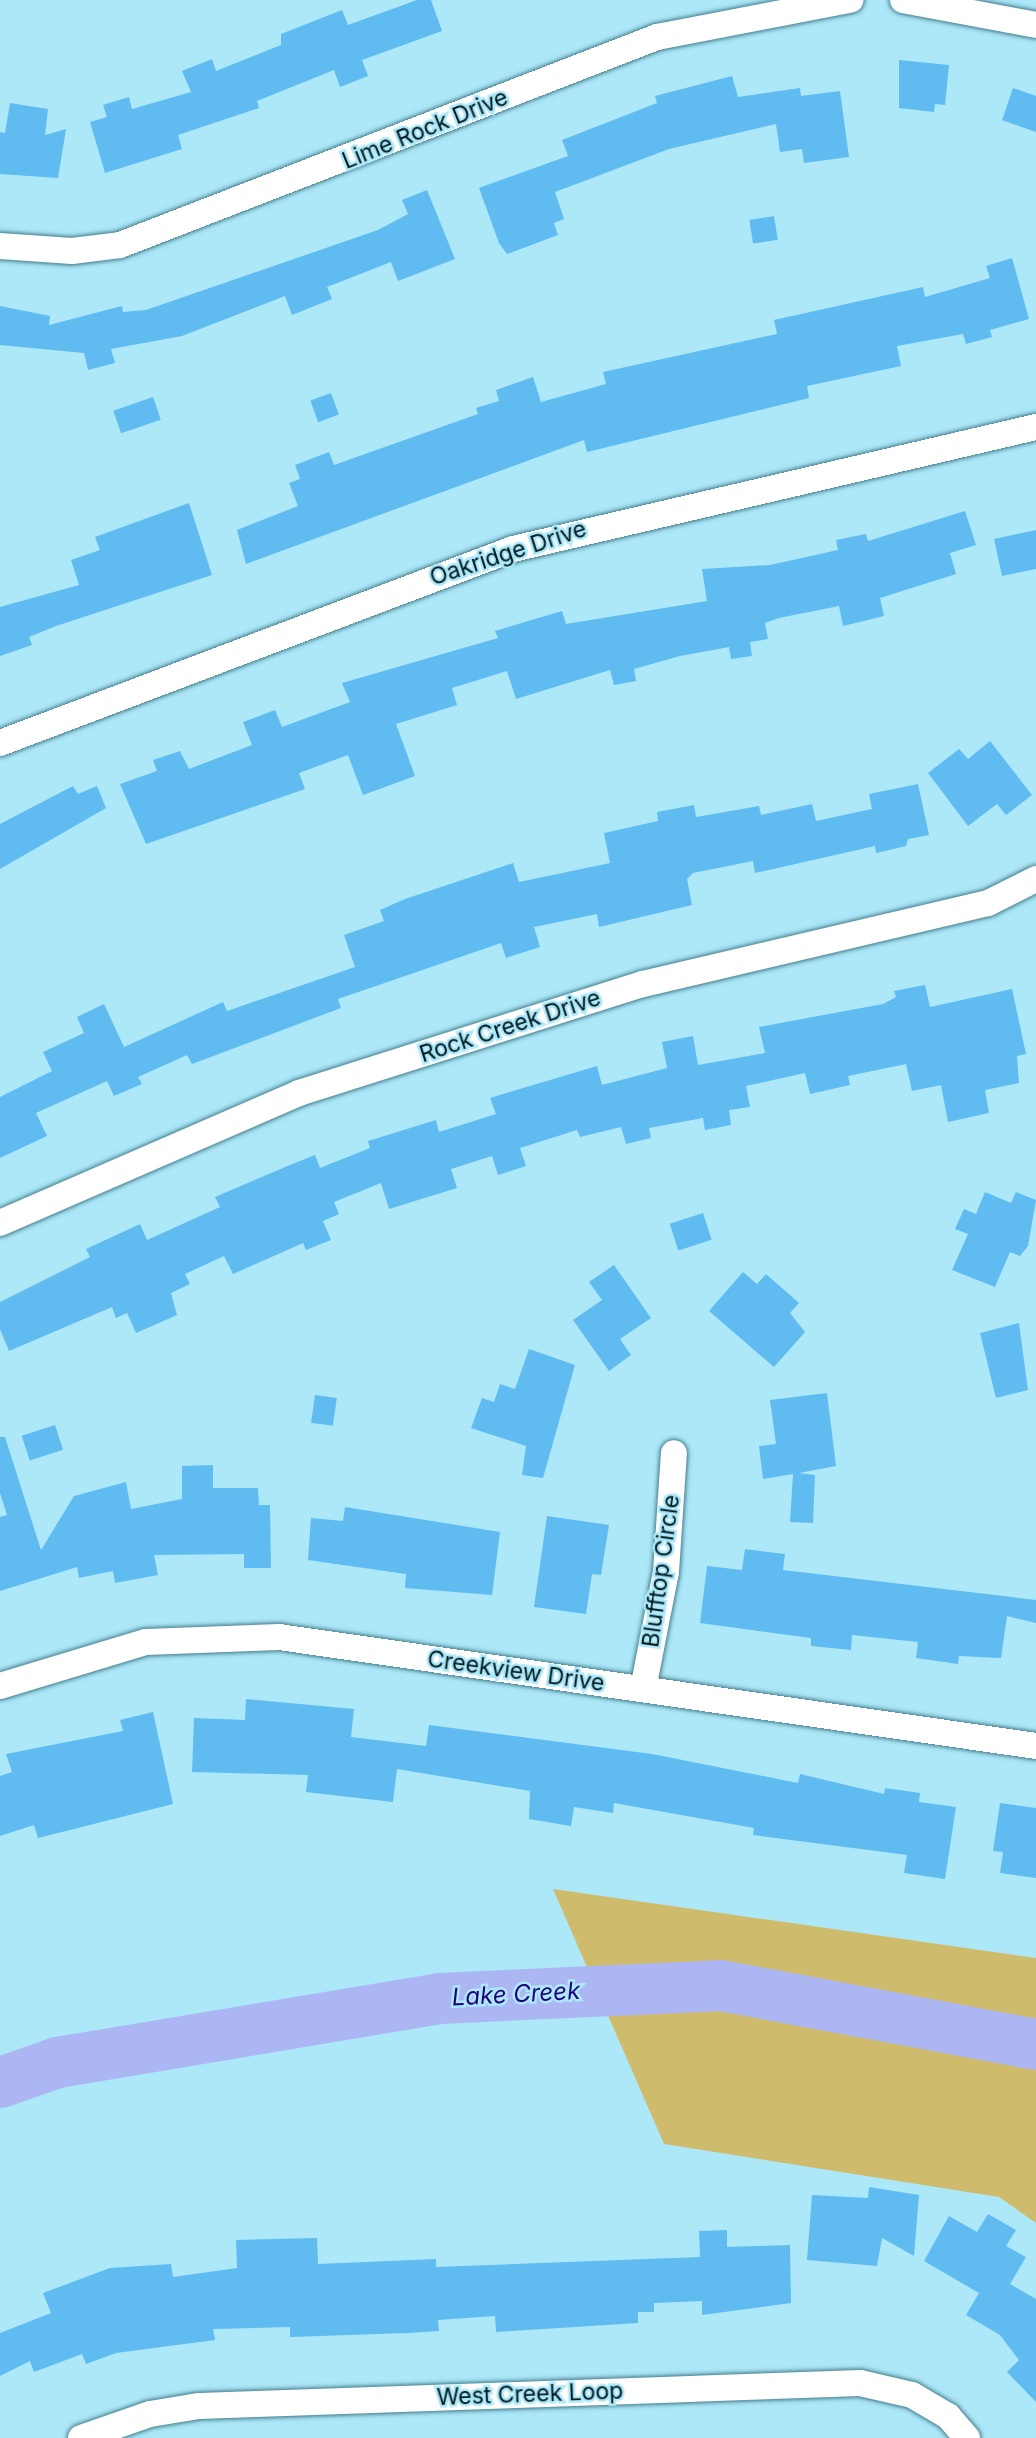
<!DOCTYPE html>
<style>
body{margin:0}
#map{position:relative;width:1036px;height:2438px;overflow:hidden;background:#ace8f8;font-family:Inter,sans-serif}
div>[style]{position:absolute}
.green>*{inset:0;background:#cebc6c}
.river>*{height:51px;margin:-25.5px;padding:0 25.5px;transform-origin:25.5px;border-radius:25.5px;background:#acb6f3}
.building>*{inset:0;background:#60bbf1;transform-origin:0 0}
.roads{filter:drop-shadow(0 0 2px #457e8d) drop-shadow(0 0 2px #457e8d)}
.minor>*{height:26px;margin:-13px;padding:0 13px;transform-origin:13px;border-radius:13px;background:#fff}
span{translate:-50% -50%;white-space:nowrap;text-align:center;line-height:1.15;-webkit-text-stroke:5px #ace8f8;paint-order:stroke}
.street-label{font-size:23px;color:#02191f}
.water-label{font-size:24px;color:#21027e;font-style:italic}
</style>
<div id="map">
<div class="green">
<div style="clip-path:polygon(553px 1889px,1036px 1958px,1036px 2223px,999px 2197px,664px 2144px)"></div>
</div>
<div class="river">
<div style="left:0;top:2082px;width:60px;rotate:-19.3deg"></div>
<div style="left:57px;top:2062px;width:386px;rotate:-9.5deg"></div>
<div style="left:438px;top:1998px;width:282px;rotate:-2.6deg"></div>
<div style="left:720px;top:1985px;width:321px;rotate:10.6deg"></div>
</div>
<div class="building">
<div style="clip-path:polygon(417px 0,431px 0,442px 31px,362px 60px,368px 76px,340px 87px,334px 70px,257px 101px,259px 108px,178px 135px,182px 149px,105px 173px,90px 122px,107px 117px,103px 105px,129px 97px,132px 109px,191px 92px,182px 71px,212px 59px,216px 71px,281px 45px,281px 34px,342px 10px,348px 25px)"></div>
<div style="clip-path:polygon(899px 60px,949px 65px,945px 105px,935px 104px,934px 112px,899px 108px)"></div>
<div style="clip-path:polygon(732px 76px,738px 97px,800px 88px,801px 96px,840px 91px,849px 157px,804px 163px,802px 149px,780px 152px,776px 124px,669px 149px,555px 192px,564px 219px,554px 223px,558px 235px,507px 254px,499px 243px,479px 188px,568px 156px,562px 140px,657px 103px,655px 96px)"></div>
<div style="clip-path:polygon(1013px 88px,1036px 96px,1036px 132px,1002px 120px)"></div>
<div style="clip-path:polygon(10px 103px,48px 109px,45px 135px,66px 129px,58px 178px,0 174px,0 132px,5px 133px)"></div>
<div style="clip-path:polygon(427px 190px,455px 259px,398px 281px,391px 262px,327px 287px,332px 299px,292px 315px,285px 296px,182px 336px,111px 349px,115px 363px,88px 370px,84px 353px,0 345px,0 306px,50px 316px,49px 325px,122px 306px,123px 312px,146px 310px,378px 230px,408px 214px,402px 200px)"></div>
<div style="left:774px;top:216px;width:24px;height:25px;rotate:81deg"></div>
<div style="clip-path:polygon(1012px 258px,1029px 319px,990px 330px,992px 337px,966px 344px,963px 334px,897px 346px,901px 366px,807px 386px,809px 398px,587px 452px,584px 440px,246px 564px,237px 530px,298px 506px,289px 483px,300px 479px,295px 465px,329px 452px,334px 465px,478px 414px,476px 408px,499px 401px,496px 390px,533px 377px,541px 402px,606px 384px,603px 372px,777px 334px,774px 320px,923px 287px,925px 297px,990px 278px,986px 266px)"></div>
<div style="left:331px;top:393px;width:23px;height:22px;rotate:70deg"></div>
<div style="left:153px;top:397px;width:24px;height:42px;rotate:71deg"></div>
<div style="clip-path:polygon(189px 503px,212px 575px,56px 626px,29px 637px,32px 645px,0 656px,0 607px,79px 585px,71px 560px,100px 550px,95px 537px)"></div>
<div style="clip-path:polygon(965px 511px,976px 545px,950px 553px,956px 574px,880px 598px,884px 616px,843px 626px,839px 606px,779px 618px,765px 623px,768px 639px,750px 642px,752px 656px,731px 659px,729px 647px,680px 656px,634px 669px,636px 681px,614px 685px,610px 670px,516px 699px,507px 671px,452px 688px,457px 705px,396px 724px,415px 776px,363px 795px,348px 755px,299px 773px,305px 789px,146px 844px,120px 784px,157px 771px,153px 760px,180px 751px,189px 769px,252px 745px,243px 722px,275px 710px,282px 727px,350px 702px,342px 683px,498px 638px,495px 631px,562px 611px,566px 624px,707px 601px,702px 569px,770px 565px,838px 550px,836px 540px,866px 534px,868px 541px)"></div>
<div style="clip-path:polygon(1036px 530px,1036px 569px,1002px 576px,994px 539px)"></div>
<div style="clip-path:polygon(990px 741px,1032px 795px,1006px 815px,997px 804px,968px 826px,928px 773px,959px 749px,968px 759px)"></div>
<div style="clip-path:polygon(918px 784px,929px 835px,908px 839px,906px 846px,876px 853px,875px 846px,755px 873px,753px 861px,693px 873px,687px 879px,692px 905px,599px 927px,597px 914px,534px 927px,540px 947px,506px 958px,501px 943px,338px 999px,341px 1008px,192px 1064px,187px 1055px,138px 1077px,142px 1084px,114px 1096px,107px 1081px,36px 1113px,47px 1136px,0 1158px,0 1097px,52px 1071px,43px 1052px,84px 1033px,77px 1017px,104px 1004px,124px 1047px,223px 1002px,227px 1011px,355px 967px,344px 935px,384px 921px,380px 910px,405px 899px,513px 863px,519px 882px,610px 863px,604px 833px,658px 821px,657px 812px,694px 805px,696px 817px,759px 806px,761px 815px,812px 804px,816px 821px,872px 809px,869px 794px)"></div>
<div style="clip-path:polygon(73px 786px,78px 794px,97px 786px,106px 808px,0 869px,0 824px)"></div>
<div style="clip-path:polygon(925px 985px,930px 1007px,1012px 989px,1026px 1054px,1017px 1056px,1019px 1083px,985px 1090px,989px 1113px,948px 1122px,941px 1085px,912px 1091px,906px 1064px,848px 1076px,850px 1085px,810px 1094px,805px 1073px,746px 1086px,750px 1107px,729px 1110px,731px 1125px,705px 1130px,703px 1118px,649px 1128px,651px 1138px,626px 1144px,621px 1127px,580px 1137px,577px 1130px,520px 1148px,526px 1166px,498px 1175px,492px 1156px,451px 1169px,457px 1188px,389px 1209px,381px 1183px,334px 1202px,339px 1214px,323px 1221px,331px 1240px,306px 1250px,303px 1243px,233px 1274px,224px 1256px,185px 1274px,190px 1284px,171px 1293px,177px 1315px,136px 1333px,127px 1313px,116px 1318px,112px 1307px,9px 1351px,0 1329px,0 1302px,90px 1257px,86px 1249px,140px 1224px,147px 1240px,220px 1207px,215px 1197px,290px 1165px,315px 1155px,320px 1168px,370px 1148px,368px 1141px,436px 1120px,439px 1132px,496px 1114px,490px 1098px,597px 1066px,602px 1085px,667px 1068px,662px 1042px,693px 1036px,698px 1065px,765px 1053px,759px 1027px,883px 1004px,896px 997px,894px 991px)"></div>
<div style="clip-path:polygon(985px 1192px,1011px 1203px,1016px 1192px,1036px 1200px,1028px 1246px,1020px 1256px,1010px 1252px,995px 1287px,952px 1270px,968px 1234px,955px 1229px,964px 1209px,976px 1214px)"></div>
<div style="left:703px;top:1213px;width:28px;height:35px;rotate:72deg"></div>
<div style="clip-path:polygon(614px 1265px,651px 1318px,620px 1339px,631px 1355px,609px 1371px,573px 1320px,602px 1300px,589px 1282px)"></div>
<div style="clip-path:polygon(743px 1272px,757px 1284px,766px 1274px,799px 1303px,790px 1313px,805px 1332px,774px 1367px,709px 1311px)"></div>
<div style="clip-path:polygon(1019px 1323px,1028px 1390px,996px 1398px,980px 1333px)"></div>
<div style="clip-path:polygon(529px 1349px,575px 1365px,543px 1478px,522px 1475px,526px 1446px,471px 1428px,482px 1398px,494px 1402px,500px 1384px,515px 1389px)"></div>
<div style="clip-path:polygon(827px 1393px,836px 1466px,799px 1473px,815px 1475px,813px 1523px,790px 1522px,793px 1474px,763px 1479px,759px 1446px,776px 1444px,770px 1400px)"></div>
<div style="left:315px;top:1395px;width:22px;height:28px;rotate:8deg"></div>
<div style="left:55px;top:1425px;width:26px;height:35px;rotate:72deg"></div>
<div style="clip-path:polygon(0 1437px,5px 1437px,41px 1550px,74px 1496px,126px 1482px,131px 1509px,182px 1499px,182px 1466px,213px 1465px,213px 1488px,258px 1488px,259px 1505px,270px 1505px,271px 1568px,244px 1568px,244px 1554px,154px 1555px,158px 1575px,115px 1583px,113px 1571px,79px 1578px,77px 1567px,0 1591px,0 1517px,7px 1515px,0 1493px)"></div>
<div style="clip-path:polygon(345px 1507px,500px 1532px,492px 1595px,405px 1588px,406px 1574px,308px 1560px,311px 1518px,343px 1521px)"></div>
<div style="clip-path:polygon(547px 1516px,609px 1525px,601px 1575px,592px 1574px,586px 1614px,534px 1607px)"></div>
<div style="clip-path:polygon(745px 1549px,785px 1554px,783px 1570px,1036px 1600px,1036px 1623px,1007px 1616px,1001px 1658px,959px 1656px,958px 1664px,916px 1658px,918px 1642px,852px 1635px,851px 1650px,811px 1646px,811px 1638px,700px 1623px,707px 1566px,742px 1570px)"></div>
<div style="clip-path:polygon(246px 1699px,354px 1709px,351px 1737px,426px 1746px,429px 1725px,652px 1754px,798px 1783px,800px 1774px,884px 1794px,885px 1788px,920px 1793px,919px 1802px,956px 1807px,945px 1879px,904px 1873px,907px 1855px,753px 1835px,754px 1828px,614px 1803px,613px 1813px,574px 1807px,571px 1826px,529px 1819px,530px 1791px,397px 1769px,393px 1802px,306px 1792px,308px 1775px,192px 1772px,194px 1718px,245px 1720px)"></div>
<div style="clip-path:polygon(153px 1712px,173px 1804px,38px 1838px,34px 1825px,0 1836px,0 1776px,12px 1772px,6px 1754px,123px 1731px,120px 1720px)"></div>
<div style="clip-path:polygon(1000px 1803px,1036px 1808px,1036px 1878px,1000px 1873px,1003px 1852px,993px 1851px)"></div>
<div style="clip-path:polygon(869px 2187px,919px 2195px,914px 2256px,882px 2238px,877px 2266px,807px 2260px,812px 2195px,868px 2198px)"></div>
<div style="clip-path:polygon(988px 2214px,1016px 2230px,1006px 2246px,1026px 2257px,1010px 2284px,1036px 2299px,1036px 2402px,1007px 2372px,1019px 2360px,1000px 2335px,966px 2315px,979px 2293px,924px 2261px,949px 2216px,977px 2232px)"></div>
<div style="clip-path:polygon(727px 2230px,727px 2247px,790px 2245px,791px 2303px,702px 2315px,702px 2301px,654px 2303px,654px 2312px,638px 2312px,638px 2323px,496px 2332px,495px 2316px,438px 2320px,439px 2331px,408px 2333px,290px 2337px,290px 2327px,213px 2329px,215px 2340px,116px 2353px,86px 2364px,82px 2354px,34px 2372px,30px 2361px,0 2376px,0 2333px,51px 2313px,43px 2293px,110px 2268px,171px 2264px,173px 2277px,237px 2268px,236px 2240px,317px 2238px,318px 2264px,436px 2259px,436px 2267px,700px 2257px,699px 2231px)"></div>
</div>
<div class="roads">
<div class="minor">
<div style="left:903px;top:0;width:135px;rotate:10.6deg"></div>
<div style="left:0;top:246px;width:72px;rotate:4deg"></div>
<div style="left:72px;top:251px;width:48px;rotate:-7.1deg"></div>
<div style="left:120px;top:245px;width:576px;rotate:-21.17deg"></div>
<div style="left:657px;top:37px;width:197px;rotate:-10.9deg"></div>
<div style="left:0;top:743px;width:548px;rotate:-20.71deg"></div>
<div style="left:513px;top:549px;width:537px;rotate:-13.13deg"></div>
<div style="left:0;top:1223px;width:326px;rotate:-23.5deg"></div>
<div style="left:299px;top:1093px;width:361px;rotate:-17.6deg"></div>
<div style="left:643px;top:984px;width:354px;rotate:-13.2deg"></div>
<div style="left:988px;top:903px;width:54px;rotate:-26.6deg"></div>
<div style="left:0;top:1686px;width:152px;rotate:-16.8deg"></div>
<div style="left:146px;top:1642px;width:133px;rotate:-2.2deg"></div>
<div style="left:279px;top:1637px;width:765px;rotate:8.19deg"></div>
<div style="left:643px;top:1689px;width:119px;rotate:-78.9deg"></div>
<div style="left:666px;top:1572px;width:119px;rotate:-86.2deg"></div>
<div style="left:81px;top:2438px;width:73px;rotate:-19.2deg"></div>
<div style="left:150px;top:2414px;width:50px;rotate:-9.3deg"></div>
<div style="left:199px;top:2406px;width:661px;rotate:-1.99deg"></div>
<div style="left:860px;top:2383px;width:53px;rotate:13deg"></div>
<div style="left:912px;top:2395px;width:42px;rotate:30.3deg"></div>
<div style="left:948px;top:2416px;width:29px;rotate:49deg"></div>
</div>
</div>
<div class="street-label">
<span style="left:425px;top:129px;rotate:-22deg">Lime Rock Drive</span>
<span style="left:508px;top:553px;rotate:-18deg">Oakridge Drive</span>
<span style="left:510px;top:1026px;rotate:-18deg">Rock Creek Drive</span>
<span style="left:661px;top:1571px;rotate:-82deg">Blufftop Circle</span>
<span style="left:516px;top:1671px;rotate:8deg">Creekview Drive</span>
<span style="left:530px;top:2394px;rotate:-2deg">West Creek Loop</span>
</div>
<div class="water-label">
<span style="left:516px;top:1994px;rotate:-3deg">Lake Creek</span>
</div>
</div>
